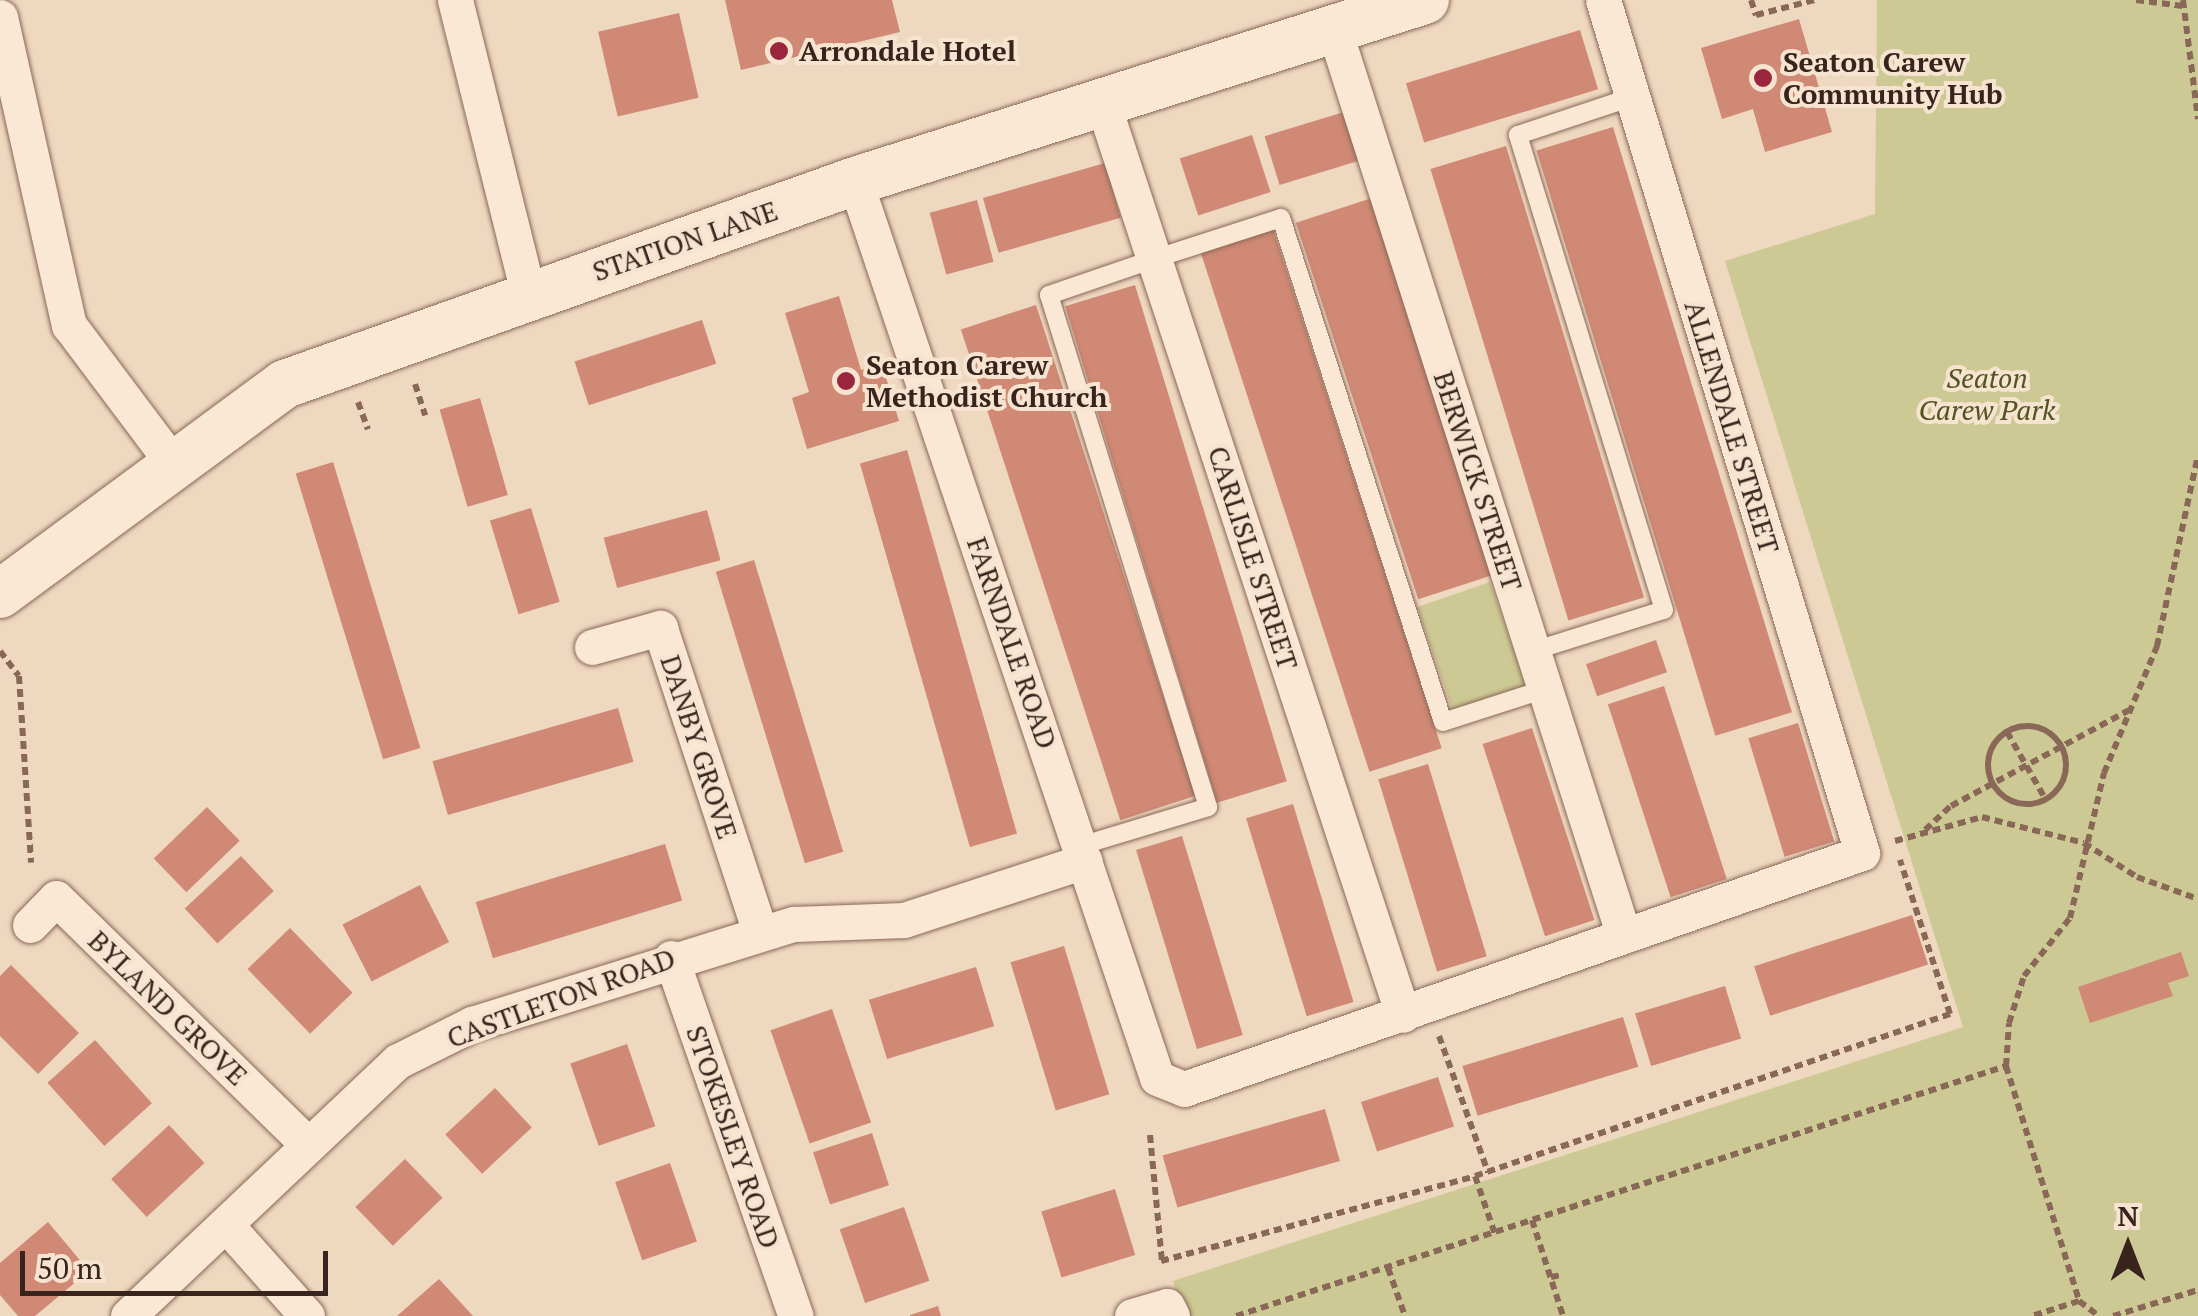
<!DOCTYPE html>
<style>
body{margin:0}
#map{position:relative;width:2198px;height:1316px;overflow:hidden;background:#efd8c0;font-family:"PT Serif",serif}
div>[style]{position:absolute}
.green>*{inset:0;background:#cdc994;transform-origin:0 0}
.building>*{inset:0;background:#cf8975;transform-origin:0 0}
.path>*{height:6px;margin-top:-3px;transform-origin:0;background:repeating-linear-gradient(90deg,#896857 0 8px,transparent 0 13px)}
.path>.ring{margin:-3px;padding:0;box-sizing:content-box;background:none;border:6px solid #896857;border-radius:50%}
.roads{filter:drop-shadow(0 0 2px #896857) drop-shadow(0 0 2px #896857)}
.service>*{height:18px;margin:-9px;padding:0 9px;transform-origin:9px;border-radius:9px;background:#fae7d4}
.minor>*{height:35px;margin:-17.5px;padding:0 17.5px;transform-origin:17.5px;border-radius:17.5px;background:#fae7d4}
.secondary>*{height:48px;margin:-24px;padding:0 24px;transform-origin:24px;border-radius:24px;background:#fae7d4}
.dots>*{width:28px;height:28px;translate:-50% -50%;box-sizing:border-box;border:5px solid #f6e4d0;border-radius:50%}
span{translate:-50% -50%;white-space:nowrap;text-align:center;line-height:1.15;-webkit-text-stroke:8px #f6e4d0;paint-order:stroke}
.poi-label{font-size:28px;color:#38241c;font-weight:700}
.left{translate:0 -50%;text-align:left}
.street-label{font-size:28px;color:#38241c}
.park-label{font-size:28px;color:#525522;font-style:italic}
.north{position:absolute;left:2078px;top:1196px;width:100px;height:100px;-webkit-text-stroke:8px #f6e4d0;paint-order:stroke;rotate:0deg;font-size:28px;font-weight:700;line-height:40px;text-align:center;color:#38241c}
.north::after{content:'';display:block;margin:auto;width:35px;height:45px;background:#38241c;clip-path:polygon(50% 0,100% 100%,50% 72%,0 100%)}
.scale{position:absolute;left:20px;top:1251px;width:308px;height:45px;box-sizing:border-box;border:5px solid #38241c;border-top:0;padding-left:12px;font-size:30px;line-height:35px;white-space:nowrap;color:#38241c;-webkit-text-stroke:8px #f6e4d0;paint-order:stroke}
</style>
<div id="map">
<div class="green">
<div style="clip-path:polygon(1877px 0,2198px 0,2198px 1316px,1182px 1316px,1173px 1281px,1963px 1027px,1725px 261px,1875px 214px)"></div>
<div style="left:1490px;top:582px;width:110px;height:77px;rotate:71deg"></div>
</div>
<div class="building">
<div style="clip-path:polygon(725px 0,892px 0,900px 32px,741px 70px)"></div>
<div style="left:679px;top:13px;width:87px;height:83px;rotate:77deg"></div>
<div style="clip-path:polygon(1799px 19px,1832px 132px,1765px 152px,1753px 109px,1722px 119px,1701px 48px)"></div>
<div style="left:1580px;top:30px;width:62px;height:182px;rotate:73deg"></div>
<div style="left:1344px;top:112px;width:51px;height:83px;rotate:73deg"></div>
<div style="left:1613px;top:127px;width:612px;height:80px;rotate:73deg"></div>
<div style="left:1252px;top:135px;width:60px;height:76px;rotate:72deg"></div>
<div style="left:1506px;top:146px;width:472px;height:79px;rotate:73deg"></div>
<div style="left:1105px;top:163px;width:57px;height:127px;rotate:74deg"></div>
<div style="left:1372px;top:198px;width:396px;height:80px;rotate:72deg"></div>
<div style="left:977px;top:200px;width:64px;height:49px;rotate:75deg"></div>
<div style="left:1273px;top:229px;width:546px;height:76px;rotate:72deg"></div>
<div style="left:1135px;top:285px;width:519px;height:73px;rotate:73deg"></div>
<div style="clip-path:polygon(839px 296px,861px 370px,882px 364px,899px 421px,807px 449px,792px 398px,809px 392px,785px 313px)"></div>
<div style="left:1036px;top:305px;width:516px;height:79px;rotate:72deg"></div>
<div style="left:702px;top:320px;width:46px;height:134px;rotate:72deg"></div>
<div style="left:480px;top:398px;width:101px;height:42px;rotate:74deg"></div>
<div style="left:907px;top:450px;width:399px;height:49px;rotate:74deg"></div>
<div style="left:333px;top:462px;width:299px;height:39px;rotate:73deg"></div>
<div style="left:531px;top:508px;width:98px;height:43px;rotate:73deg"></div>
<div style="left:707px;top:510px;width:52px;height:107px;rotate:75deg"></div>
<div style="left:754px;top:560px;width:305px;height:40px;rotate:73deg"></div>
<div style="left:1656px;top:640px;width:34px;height:74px;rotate:71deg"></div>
<div style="left:1664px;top:686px;width:203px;height:59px;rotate:72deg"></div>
<div style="left:618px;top:708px;width:56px;height:193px;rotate:74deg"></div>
<div style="left:1798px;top:723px;width:124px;height:52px;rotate:73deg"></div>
<div style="left:1532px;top:728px;width:202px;height:52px;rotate:72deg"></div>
<div style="left:1428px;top:764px;width:201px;height:52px;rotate:73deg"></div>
<div style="left:1293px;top:804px;width:207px;height:49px;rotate:73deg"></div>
<div style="left:207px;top:807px;width:47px;height:74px;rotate:46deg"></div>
<div style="left:1182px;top:836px;width:208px;height:48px;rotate:73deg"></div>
<div style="left:665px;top:844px;width:59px;height:198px;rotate:73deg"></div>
<div style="left:241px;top:856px;width:48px;height:77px;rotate:47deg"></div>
<div style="left:420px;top:885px;width:64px;height:87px;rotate:63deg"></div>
<div style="left:1912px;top:915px;width:52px;height:166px;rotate:72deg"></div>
<div style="left:290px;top:928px;width:90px;height:59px;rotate:46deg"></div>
<div style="left:1064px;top:946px;width:155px;height:56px;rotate:73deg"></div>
<div style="clip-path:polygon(2181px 952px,2189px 976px,2168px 983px,2173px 996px,2090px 1023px,2078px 987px)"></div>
<div style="clip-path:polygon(11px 965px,79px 1033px,38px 1074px,0 1036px,0 976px)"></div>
<div style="left:976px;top:967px;width:62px;height:112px;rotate:73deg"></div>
<div style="left:1725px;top:986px;width:55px;height:94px;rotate:73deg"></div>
<div style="left:832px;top:1009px;width:120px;height:65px;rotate:71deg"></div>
<div style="left:1623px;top:1017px;width:52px;height:168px;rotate:73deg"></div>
<div style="left:95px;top:1040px;width:85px;height:64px;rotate:48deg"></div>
<div style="left:627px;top:1044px;width:87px;height:60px;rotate:71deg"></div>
<div style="left:1438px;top:1077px;width:52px;height:81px;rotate:72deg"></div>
<div style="left:495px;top:1088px;width:54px;height:68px;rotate:47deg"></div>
<div style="left:1325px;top:1109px;width:54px;height:169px;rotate:74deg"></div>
<div style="left:169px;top:1125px;width:52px;height:79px;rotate:47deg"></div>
<div style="left:872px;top:1133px;width:55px;height:62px;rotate:72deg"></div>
<div style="left:405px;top:1159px;width:54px;height:69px;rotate:46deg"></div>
<div style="left:670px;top:1163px;width:83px;height:58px;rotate:71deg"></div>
<div style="left:1115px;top:1189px;width:69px;height:77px;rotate:73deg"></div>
<div style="left:904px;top:1207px;width:78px;height:68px;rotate:71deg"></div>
<div style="clip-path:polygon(48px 1222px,89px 1271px,35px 1316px,18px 1316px,0 1295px,0 1263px)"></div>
<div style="clip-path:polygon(439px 1279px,473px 1316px,397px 1316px)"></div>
<div style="clip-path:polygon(938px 1306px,941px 1316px,910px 1316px,910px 1315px)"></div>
</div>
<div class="path">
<div style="left:1751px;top:0;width:16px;rotate:72deg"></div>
<div style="left:1756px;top:15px;width:61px;rotate:-14.3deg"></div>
<div style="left:2136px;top:0;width:47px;rotate:7.3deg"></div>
<div style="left:2183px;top:0;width:120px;rotate:82.8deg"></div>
<div style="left:415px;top:384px;width:33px;rotate:72deg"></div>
<div style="left:358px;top:402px;width:29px;rotate:70deg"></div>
<div style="left:0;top:651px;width:31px;rotate:53deg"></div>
<div style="left:19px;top:676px;width:187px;rotate:86.3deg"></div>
<div class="ring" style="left:1988px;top:726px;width:72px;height:72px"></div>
<div style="left:2007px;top:732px;width:78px;rotate:60.2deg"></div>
<div style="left:1925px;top:830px;width:35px;rotate:-43deg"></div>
<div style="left:1951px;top:806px;width:202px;rotate:-28.3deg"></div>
<div style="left:1895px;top:841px;width:90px;rotate:-15.4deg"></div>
<div style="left:1982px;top:817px;width:105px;rotate:14.3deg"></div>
<div style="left:2084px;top:843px;width:63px;rotate:32.7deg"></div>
<div style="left:2137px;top:877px;width:65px;rotate:19.8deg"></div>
<div style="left:1439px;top:1036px;width:145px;rotate:70.2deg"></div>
<div style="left:2006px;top:1066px;width:246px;rotate:72.7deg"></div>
<div style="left:2079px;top:1301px;width:49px;rotate:162.3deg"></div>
<div style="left:1150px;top:1135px;width:127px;rotate:84.6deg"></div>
<div style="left:1475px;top:1176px;width:61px;rotate:71deg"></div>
<div style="left:1532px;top:1220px;width:101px;rotate:72.1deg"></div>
<div style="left:1161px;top:1261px;width:325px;rotate:-15.1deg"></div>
<div style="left:1475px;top:1176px;width:502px;rotate:-18.83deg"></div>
<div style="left:1950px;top:1014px;width:162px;rotate:-108deg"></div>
<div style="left:1388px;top:1268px;width:51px;rotate:70.5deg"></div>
<div style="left:1551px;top:1277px;width:10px;rotate:-11deg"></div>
<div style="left:2079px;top:1301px;width:25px;rotate:37deg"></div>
<div style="left:1236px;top:1316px;width:810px;rotate:-17.99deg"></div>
<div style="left:2006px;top:1066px;width:43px;rotate:-86deg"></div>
<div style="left:2009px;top:1023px;width:49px;rotate:-72.3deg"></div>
<div style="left:2024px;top:976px;width:74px;rotate:-51.6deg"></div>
<div style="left:2070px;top:918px;width:149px;rotate:-76.8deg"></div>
<div style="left:2104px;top:773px;width:138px;rotate:-67.3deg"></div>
<div style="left:2157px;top:646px;width:195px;rotate:-77.9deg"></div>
<div style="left:2113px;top:1316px;width:89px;rotate:-17deg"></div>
</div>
<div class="roads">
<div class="service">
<div style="left:1533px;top:651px;width:137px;rotate:-17.4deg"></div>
<div style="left:1664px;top:610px;width:497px;rotate:-107.1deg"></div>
<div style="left:1518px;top:135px;width:120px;rotate:-18.4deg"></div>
<div style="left:1080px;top:846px;width:134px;rotate:-16.9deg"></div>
<div style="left:1208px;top:807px;width:536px;rotate:-107.25deg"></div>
<div style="left:1049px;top:295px;width:111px;rotate:-18.9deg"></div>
<div style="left:1154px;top:259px;width:133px;rotate:-17.9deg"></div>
<div style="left:1281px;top:218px;width:529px;rotate:72.18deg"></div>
<div style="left:1443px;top:722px;width:107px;rotate:-17.9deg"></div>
</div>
<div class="minor">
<div style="left:455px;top:0;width:305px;rotate:76deg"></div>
<div style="left:0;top:17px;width:316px;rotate:77.4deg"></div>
<div style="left:69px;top:325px;width:171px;rotate:53.1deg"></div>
<div style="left:1333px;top:26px;width:955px;rotate:72.27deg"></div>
<div style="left:1102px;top:101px;width:962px;rotate:71.77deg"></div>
<div style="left:855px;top:181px;width:946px;rotate:71.39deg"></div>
<div style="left:1157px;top:1078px;width:29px;rotate:22deg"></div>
<div style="left:1184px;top:1089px;width:718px;rotate:-19.19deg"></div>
<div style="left:1862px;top:853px;width:891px;rotate:-106.89deg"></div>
<div style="left:592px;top:647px;width:71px;rotate:-15.6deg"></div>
<div style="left:660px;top:628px;width:321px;rotate:71.8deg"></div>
<div style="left:30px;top:925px;width:37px;rotate:-46deg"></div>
<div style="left:56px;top:898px;width:351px;rotate:44.4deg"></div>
<div style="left:671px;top:958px;width:379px;rotate:70.8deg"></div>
<div style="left:228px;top:1227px;width:119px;rotate:48.4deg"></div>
<div style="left:128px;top:1316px;width:371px;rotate:-43.4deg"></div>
<div style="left:398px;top:1061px;width:83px;rotate:-26.6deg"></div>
<div style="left:472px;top:1024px;width:337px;rotate:-17.3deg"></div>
<div style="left:794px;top:924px;width:110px;rotate:-2.1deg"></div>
<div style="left:904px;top:920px;width:190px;rotate:-18.1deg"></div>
<div style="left:1132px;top:1316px;width:36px;rotate:-16deg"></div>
<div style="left:1167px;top:1306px;width:11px;rotate:63deg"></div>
</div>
<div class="secondary">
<div style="left:0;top:594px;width:354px;rotate:-36.4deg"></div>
<div style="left:285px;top:384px;width:605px;rotate:-19.6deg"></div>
<div style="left:855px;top:181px;width:598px;rotate:-17.62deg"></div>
</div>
</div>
<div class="dots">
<div style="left:779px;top:51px;background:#9a263d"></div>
<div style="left:1763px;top:78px;background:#9a263d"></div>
<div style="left:846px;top:381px;background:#9a263d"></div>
</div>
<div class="poi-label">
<span class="left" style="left:799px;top:51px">Arrondale Hotel</span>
<span class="left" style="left:1783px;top:78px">Seaton Carew<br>Community Hub</span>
<span class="left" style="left:866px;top:381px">Seaton Carew<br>Methodist Church</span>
</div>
<div class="street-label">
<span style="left:685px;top:241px;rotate:-19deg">STATION LANE</span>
<span style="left:1732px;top:427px;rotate:73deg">ALLENDALE STREET</span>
<span style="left:1478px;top:481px;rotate:72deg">BERWICK STREET</span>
<span style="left:1253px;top:558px;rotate:72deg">CARLISLE STREET</span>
<span style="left:1012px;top:643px;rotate:71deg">FARNDALE ROAD</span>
<span style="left:699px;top:747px;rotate:72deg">DANBY GROVE</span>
<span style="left:561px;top:998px;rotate:-20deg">CASTLETON ROAD</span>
<span style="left:168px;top:1008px;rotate:44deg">BYLAND GROVE</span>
<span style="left:733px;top:1137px;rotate:71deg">STOKESLEY ROAD</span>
</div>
<div class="park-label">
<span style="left:1987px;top:394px">Seaton<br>Carew Park</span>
</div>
<div class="north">N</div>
<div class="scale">50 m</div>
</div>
